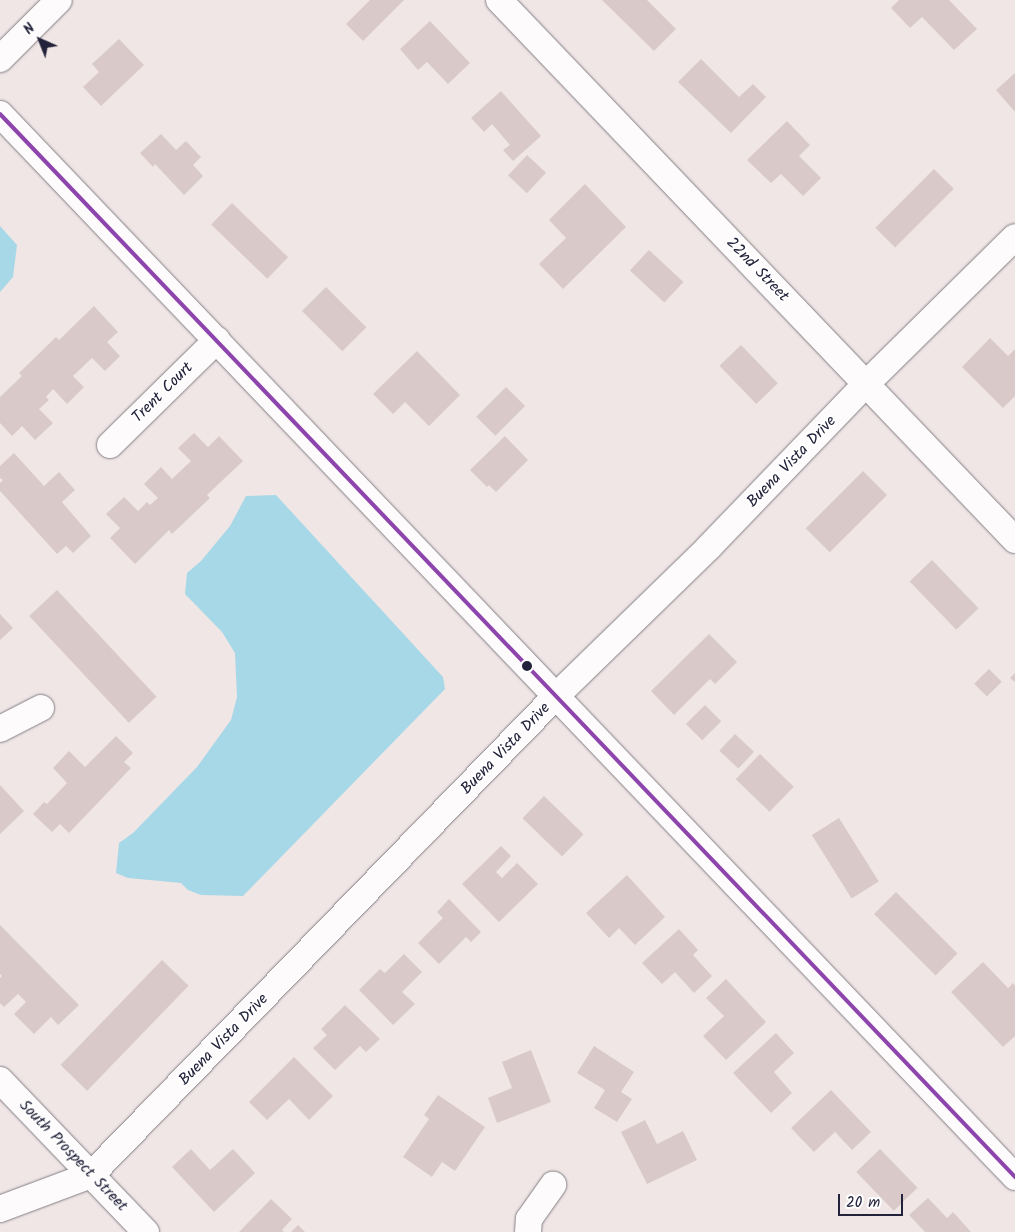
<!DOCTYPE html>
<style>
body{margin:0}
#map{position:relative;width:1015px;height:1232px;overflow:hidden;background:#f0e6e6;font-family:Kalam,sans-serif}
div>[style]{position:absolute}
.water>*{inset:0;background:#a7d8e7}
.building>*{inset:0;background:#d9cac9;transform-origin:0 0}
.roads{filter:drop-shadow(0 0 1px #837f84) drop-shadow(0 0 1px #837f84)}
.minor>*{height:26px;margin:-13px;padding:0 13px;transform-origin:13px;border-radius:13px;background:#fdfbfb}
.bus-1>*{height:4px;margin:-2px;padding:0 2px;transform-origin:2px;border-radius:2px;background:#8e44ad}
.dots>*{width:14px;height:14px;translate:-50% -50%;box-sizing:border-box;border:2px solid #fff;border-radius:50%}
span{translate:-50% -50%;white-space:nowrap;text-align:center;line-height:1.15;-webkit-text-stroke:4px #fff;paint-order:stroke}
.street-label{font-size:16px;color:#22223b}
.north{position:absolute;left:15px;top:15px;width:50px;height:50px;-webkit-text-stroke:4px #fff;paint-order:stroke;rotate:316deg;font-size:14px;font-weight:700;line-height:20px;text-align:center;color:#22223b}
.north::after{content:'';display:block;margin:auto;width:18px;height:22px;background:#22223b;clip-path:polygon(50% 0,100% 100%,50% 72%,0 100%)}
.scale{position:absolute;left:838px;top:1194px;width:65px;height:22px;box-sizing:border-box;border:2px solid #22223b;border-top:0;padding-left:6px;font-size:15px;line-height:18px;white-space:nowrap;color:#22223b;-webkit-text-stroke:4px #fff;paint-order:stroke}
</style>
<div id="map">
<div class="water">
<div style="clip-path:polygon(0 226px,17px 245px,13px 277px,0 292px)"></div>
<div style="clip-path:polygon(276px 495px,443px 677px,445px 689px,243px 896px,201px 895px,188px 890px,181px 883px,128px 878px,116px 873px,119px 843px,133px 833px,197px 767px,231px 720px,237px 697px,235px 653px,222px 632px,185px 594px,187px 573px,201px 561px,230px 526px,246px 496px)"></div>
</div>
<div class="building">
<div style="clip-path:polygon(370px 0,404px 0,363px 41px,346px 24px)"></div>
<div style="clip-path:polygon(602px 0,647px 0,676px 29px,654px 51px)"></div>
<div style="clip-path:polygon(899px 0,949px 0,977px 29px,954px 50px,922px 17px,910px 28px,891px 8px)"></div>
<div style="clip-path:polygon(430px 21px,470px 63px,448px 84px,427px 62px,418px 70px,400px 49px)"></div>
<div style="clip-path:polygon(119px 39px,144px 65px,101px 106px,83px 87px,99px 72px,92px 64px)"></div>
<div style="clip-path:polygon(701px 59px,739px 97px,753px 84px,766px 97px,731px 133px,678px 82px)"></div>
<div style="clip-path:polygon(1015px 73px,1015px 112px,996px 90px)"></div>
<div style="clip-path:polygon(501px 91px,541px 136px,513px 161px,503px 150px,510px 145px,492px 124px,484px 132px,471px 118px)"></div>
<div style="clip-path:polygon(787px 121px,810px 145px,799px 156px,821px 178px,803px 196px,781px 174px,771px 183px,747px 160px)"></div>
<div style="clip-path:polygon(161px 134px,176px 150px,186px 141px,201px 157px,193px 165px,203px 176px,184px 195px,155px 164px,153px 167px,140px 153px)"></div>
<div style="left:527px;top:155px;width:26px;height:28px;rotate:43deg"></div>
<div style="left:934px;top:169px;width:28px;height:83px;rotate:45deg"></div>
<div style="clip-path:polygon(585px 184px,626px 227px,563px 289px,539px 264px,566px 238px,549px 220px)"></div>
<div style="left:232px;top:203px;width:78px;height:30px;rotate:44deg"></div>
<div style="left:649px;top:250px;width:47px;height:28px;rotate:43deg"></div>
<div style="left:326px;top:287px;width:57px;height:34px;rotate:45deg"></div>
<div style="clip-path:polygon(94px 306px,118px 332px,107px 342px,120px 356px,105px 371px,92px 358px,73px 376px,84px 387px,67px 404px,53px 389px,46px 397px,49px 400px,39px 409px,53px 423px,35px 440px,22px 426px,12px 436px,0 423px,0 397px,22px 376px,19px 373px,56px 337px,59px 340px)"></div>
<div style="clip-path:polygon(990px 338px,1008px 356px,1015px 349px,1015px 396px,1003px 408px,962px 367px)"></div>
<div style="left:741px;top:345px;width:53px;height:30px;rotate:46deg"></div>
<div style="clip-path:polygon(417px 351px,460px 395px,429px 426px,405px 402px,393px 414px,373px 394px)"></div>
<div style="left:506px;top:387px;width:27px;height:42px;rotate:45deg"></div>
<div style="clip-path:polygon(194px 433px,208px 447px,219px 436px,243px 461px,207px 495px,210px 498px,172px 534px,169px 530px,135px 564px,110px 538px,120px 528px,106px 514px,124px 497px,138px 511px,147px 502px,150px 505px,158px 498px,144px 484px,161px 467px,172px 479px,191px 461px,178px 448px)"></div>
<div style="clip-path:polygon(505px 436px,528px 460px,496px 492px,489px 485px,487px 487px,470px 470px)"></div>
<div style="clip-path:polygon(14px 453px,44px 486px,59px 472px,75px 490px,62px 502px,91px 536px,73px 553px,66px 546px,57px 554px,0 491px,0 483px,3px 480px,0 478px,0 466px)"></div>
<div style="left:863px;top:471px;width:34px;height:81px;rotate:45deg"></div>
<div style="left:932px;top:560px;width:67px;height:31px;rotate:46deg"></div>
<div style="left:57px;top:590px;width:146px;height:38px;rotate:47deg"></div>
<div style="clip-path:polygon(0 614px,13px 628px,0 640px)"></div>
<div style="clip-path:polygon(709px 634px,737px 662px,715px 684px,710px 679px,674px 715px,651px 691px)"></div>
<div style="left:989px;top:669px;width:18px;height:21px;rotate:45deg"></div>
<div style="clip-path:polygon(1015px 673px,1015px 682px,1010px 678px)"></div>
<div style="left:705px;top:705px;width:23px;height:27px;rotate:45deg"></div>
<div style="left:735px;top:734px;width:26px;height:23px;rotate:43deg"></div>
<div style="clip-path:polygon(116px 736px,133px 753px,124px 762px,131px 768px,69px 833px,60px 824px,52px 832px,33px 814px,44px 802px,47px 804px,67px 783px,53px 768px,69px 751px,85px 767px)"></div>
<div style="left:760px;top:754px;width:47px;height:35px;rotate:44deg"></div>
<div style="clip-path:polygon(0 785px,24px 811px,0 834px)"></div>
<div style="left:544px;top:796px;width:55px;height:31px;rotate:44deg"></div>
<div style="left:839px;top:818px;width:75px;height:32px;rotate:58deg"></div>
<div style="clip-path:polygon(501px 846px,511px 856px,496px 872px,502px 878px,517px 863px,538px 884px,499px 922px,462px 884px)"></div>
<div style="clip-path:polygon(627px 875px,665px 917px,635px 945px,619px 928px,609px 938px,586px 913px)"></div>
<div style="left:896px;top:892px;width:87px;height:31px;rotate:45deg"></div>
<div style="clip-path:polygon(449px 899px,481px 932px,471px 942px,466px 937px,439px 964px,418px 943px,443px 918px,437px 912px)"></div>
<div style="clip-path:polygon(0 925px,79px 1005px,58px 1025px,51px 1017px,34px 1034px,14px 1014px,26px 1002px,18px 994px,4px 1007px,0 1003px,0 978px,2px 976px,0 974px)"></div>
<div style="clip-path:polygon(679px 929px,698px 950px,693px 955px,712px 976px,694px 993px,675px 972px,662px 984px,642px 963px)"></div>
<div style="clip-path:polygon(404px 954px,422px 972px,402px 992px,415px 1004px,393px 1025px,359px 990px,380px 969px,385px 973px)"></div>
<div style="left:162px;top:960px;width:37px;height:146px;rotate:44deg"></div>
<div style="clip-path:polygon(983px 962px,1008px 988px,1013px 983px,1015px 986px,1015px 1036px,1003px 1047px,951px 992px)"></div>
<div style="clip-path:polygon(726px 979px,766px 1022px,726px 1060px,703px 1036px,724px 1016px,706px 998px)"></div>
<div style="clip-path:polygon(345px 1005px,380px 1039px,366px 1052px,360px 1046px,335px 1070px,313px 1048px,327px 1035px,321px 1029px)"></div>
<div style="clip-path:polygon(776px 1033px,794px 1053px,774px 1072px,792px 1093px,771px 1113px,733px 1073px)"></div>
<div style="clip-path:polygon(594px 1046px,634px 1072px,621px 1092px,632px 1099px,617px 1122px,594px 1108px,605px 1090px,577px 1073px)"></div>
<div style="clip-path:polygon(531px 1050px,551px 1102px,497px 1123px,488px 1098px,512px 1088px,502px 1062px)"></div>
<div style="clip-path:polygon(294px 1057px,333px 1096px,309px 1120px,289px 1099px,267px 1120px,249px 1102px)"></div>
<div style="clip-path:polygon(831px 1090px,871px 1132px,852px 1150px,835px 1132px,814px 1152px,791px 1128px)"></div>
<div style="clip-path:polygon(438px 1095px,485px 1127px,455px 1171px,442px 1162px,432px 1177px,403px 1157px,429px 1119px,424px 1115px)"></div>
<div style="clip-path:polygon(645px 1120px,657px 1144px,683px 1131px,697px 1160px,647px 1184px,621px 1132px)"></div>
<div style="clip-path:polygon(191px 1149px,210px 1170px,233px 1149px,255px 1173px,214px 1212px,172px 1167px)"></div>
<div style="left:880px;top:1149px;width:54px;height:33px;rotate:46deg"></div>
<div style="clip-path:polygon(928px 1198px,947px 1218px,953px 1212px,971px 1232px,925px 1232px,909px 1215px)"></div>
<div style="clip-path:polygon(271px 1199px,292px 1219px,282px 1230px,284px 1232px,239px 1232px)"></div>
<div style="clip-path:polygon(298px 1225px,305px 1232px,291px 1232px)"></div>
</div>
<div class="roads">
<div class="minor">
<div style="left:499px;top:0;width:747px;rotate:46.3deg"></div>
<div style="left:0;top:59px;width:83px;rotate:-45deg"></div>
<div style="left:0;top:114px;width:1470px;rotate:46.32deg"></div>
<div style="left:110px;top:445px;width:150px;rotate:-44.5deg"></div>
<div style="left:0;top:729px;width:46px;rotate:-27.1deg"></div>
<div style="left:0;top:1080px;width:211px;rotate:46.2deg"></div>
<div style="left:0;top:1209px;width:97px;rotate:-20.5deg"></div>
<div style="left:91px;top:1175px;width:668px;rotate:-45.85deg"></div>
<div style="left:556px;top:696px;width:214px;rotate:-44.2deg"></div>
<div style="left:709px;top:547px;width:226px;rotate:-46.1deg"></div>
<div style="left:866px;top:384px;width:209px;rotate:-44.6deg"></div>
<div style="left:528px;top:1232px;width:13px;rotate:-86deg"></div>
<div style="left:529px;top:1219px;width:42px;rotate:-54.8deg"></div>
</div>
</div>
<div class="bus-1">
<div style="left:0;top:114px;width:1470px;rotate:46.32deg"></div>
</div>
<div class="dots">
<div style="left:527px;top:666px;background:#22223b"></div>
</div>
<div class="street-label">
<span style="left:757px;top:270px;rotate:46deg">22nd Street</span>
<span style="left:163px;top:393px;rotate:-45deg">Trent Court</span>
<span style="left:792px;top:462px;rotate:-46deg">Buena Vista Drive</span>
<span style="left:506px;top:749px;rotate:-46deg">Buena Vista Drive</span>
<span style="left:224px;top:1040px;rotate:-46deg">Buena Vista Drive</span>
<span style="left:73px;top:1156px;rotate:46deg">South Prospect Street</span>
</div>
<div class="north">N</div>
<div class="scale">20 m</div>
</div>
